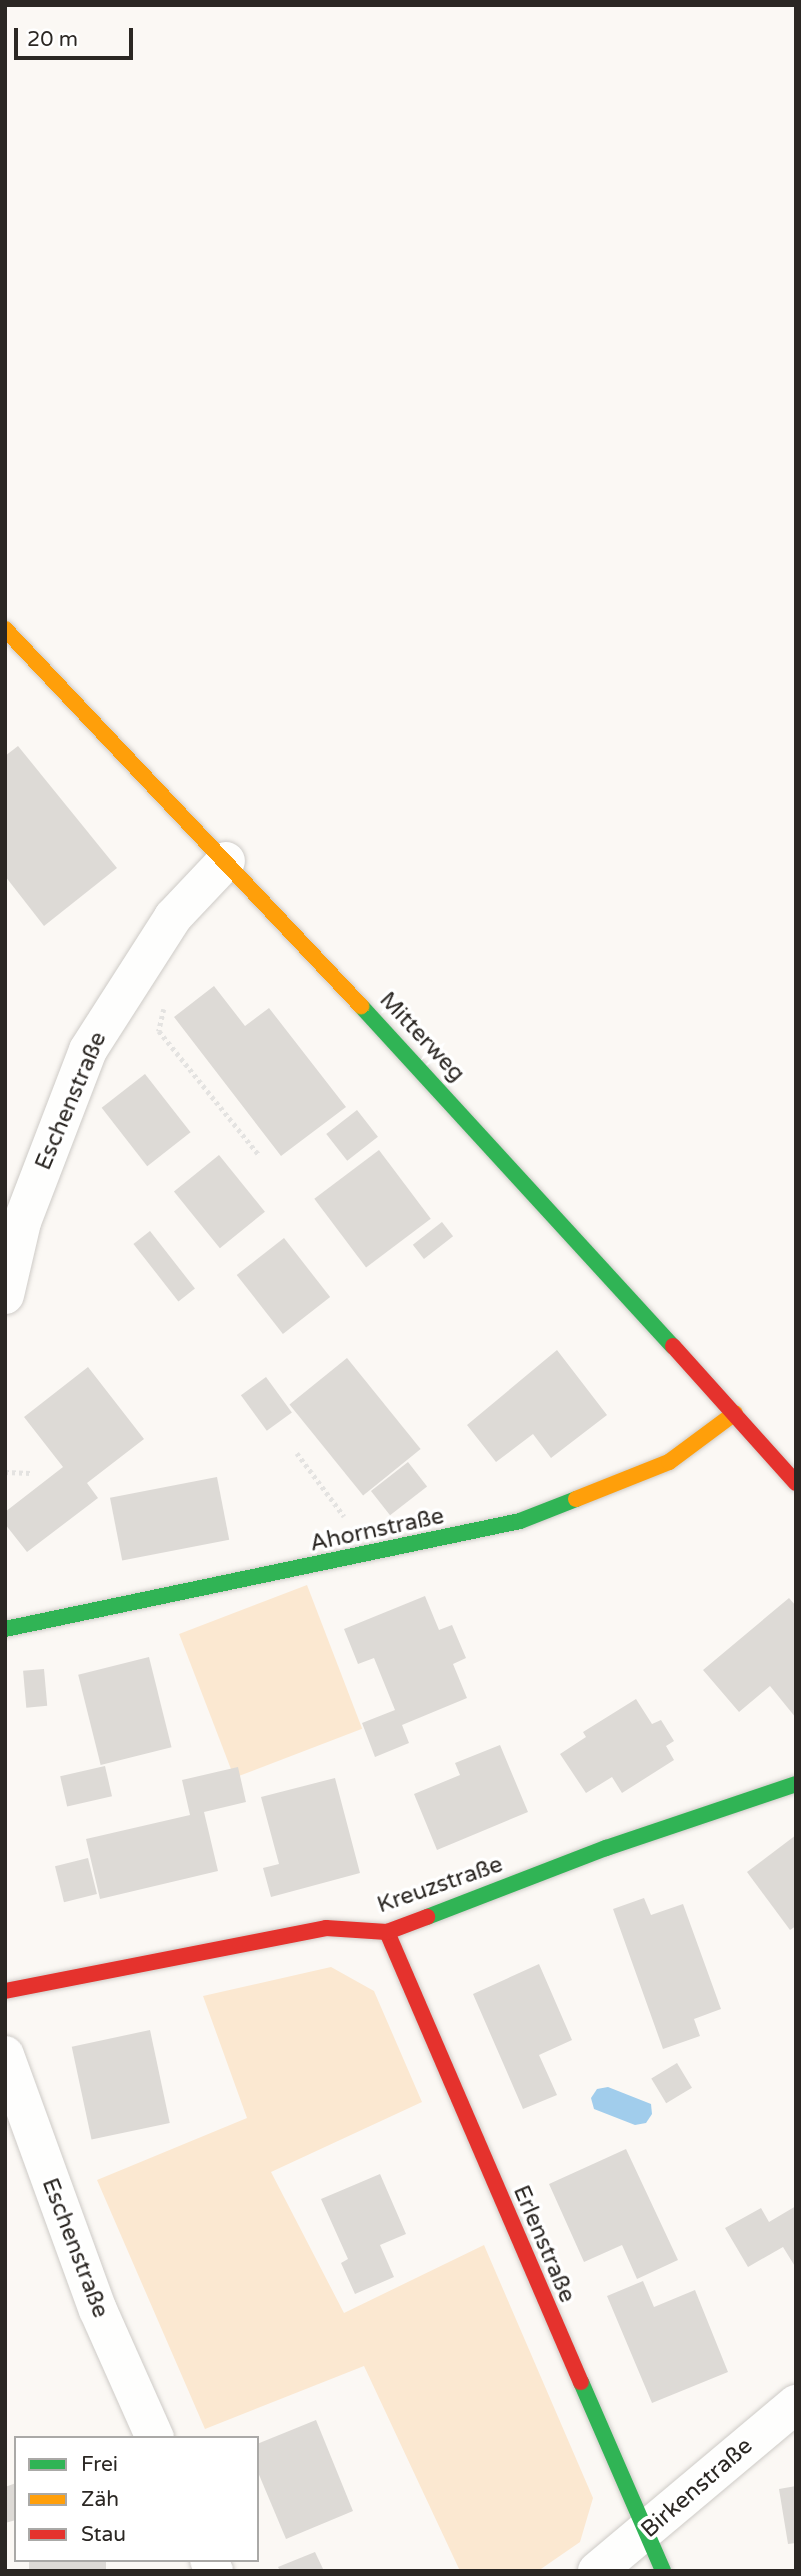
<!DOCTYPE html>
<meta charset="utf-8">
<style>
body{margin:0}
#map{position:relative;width:801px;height:2576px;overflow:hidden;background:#fbf8f4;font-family:"Varela Round",sans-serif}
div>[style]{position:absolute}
.green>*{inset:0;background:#fbe8d1;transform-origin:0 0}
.water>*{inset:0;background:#a1cdec}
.building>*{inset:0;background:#dddad6;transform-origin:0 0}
.path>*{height:4.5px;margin-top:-2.25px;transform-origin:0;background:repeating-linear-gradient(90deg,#e4e3e1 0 3.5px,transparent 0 7px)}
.roads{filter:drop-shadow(0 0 2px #cecbc7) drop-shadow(0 0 2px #cecbc7)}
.street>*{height:38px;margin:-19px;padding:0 19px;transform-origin:19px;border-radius:19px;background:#fefefd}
.fast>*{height:16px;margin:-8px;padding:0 8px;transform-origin:8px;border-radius:8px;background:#30b455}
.slow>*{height:16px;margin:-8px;padding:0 8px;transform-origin:8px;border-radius:8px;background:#ff9f0a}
.jam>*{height:16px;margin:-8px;padding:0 8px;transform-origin:8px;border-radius:8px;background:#e5322d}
span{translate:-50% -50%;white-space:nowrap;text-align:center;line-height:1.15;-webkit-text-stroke:7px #fff;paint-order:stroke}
.street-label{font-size:23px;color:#2b2723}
.frame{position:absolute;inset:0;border:7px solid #2b2723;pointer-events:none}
.legend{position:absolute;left:14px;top:2436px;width:245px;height:126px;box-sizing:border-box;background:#fff;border:2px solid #aaa9a7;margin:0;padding:9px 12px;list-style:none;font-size:21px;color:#2b2723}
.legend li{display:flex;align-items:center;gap:14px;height:35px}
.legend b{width:35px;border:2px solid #aaa9a7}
.scale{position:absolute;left:14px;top:28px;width:119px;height:32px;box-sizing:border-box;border:4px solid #2b2723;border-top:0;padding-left:9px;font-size:21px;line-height:24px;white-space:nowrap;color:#2b2723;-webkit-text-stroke:5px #fff;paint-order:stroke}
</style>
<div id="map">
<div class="green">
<div style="left:307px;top:1585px;width:154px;height:137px;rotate:69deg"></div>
<div style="clip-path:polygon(331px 1967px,374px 1991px,422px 2102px,271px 2172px,344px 2313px,484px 2245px,593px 2498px,580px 2542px,538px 2571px,460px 2571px,364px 2366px,205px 2429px,97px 2180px,247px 2118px,203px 1996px)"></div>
</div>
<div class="water">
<div style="clip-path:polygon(608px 2087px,651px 2104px,652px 2114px,646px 2123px,635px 2125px,594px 2109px,591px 2098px,597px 2089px)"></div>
</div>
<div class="building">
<div style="clip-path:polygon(18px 746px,117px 868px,44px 926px,5px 876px,5px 756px)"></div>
<div style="clip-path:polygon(214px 986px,245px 1026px,269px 1008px,346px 1107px,281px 1156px,174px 1017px)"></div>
<div style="left:145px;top:1074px;width:74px;height:55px;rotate:52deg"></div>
<div style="left:357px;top:1110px;width:34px;height:39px;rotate:52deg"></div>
<div style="left:379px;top:1150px;width:86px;height:81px;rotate:53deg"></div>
<div style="left:219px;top:1155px;width:73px;height:58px;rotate:51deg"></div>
<div style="left:442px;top:1222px;width:18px;height:37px;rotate:52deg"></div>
<div style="left:150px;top:1231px;width:73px;height:21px;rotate:52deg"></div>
<div style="left:284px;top:1238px;width:75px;height:60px;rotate:52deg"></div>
<div style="clip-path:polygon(557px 1350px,607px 1415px,551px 1458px,533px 1434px,496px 1462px,467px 1425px)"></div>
<div style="left:347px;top:1358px;width:117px;height:74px;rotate:51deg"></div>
<div style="clip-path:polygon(88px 1367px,144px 1439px,87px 1483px,98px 1498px,27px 1552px,5px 1524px,5px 1512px,63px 1467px,24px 1417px)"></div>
<div style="left:266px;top:1377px;width:44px;height:31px;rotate:54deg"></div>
<div style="left:408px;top:1462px;width:31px;height:47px;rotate:52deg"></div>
<div style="left:217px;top:1477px;width:64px;height:109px;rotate:79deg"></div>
<div style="clip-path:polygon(425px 1596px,439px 1630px,452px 1625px,466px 1658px,453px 1664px,467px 1698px,402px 1725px,409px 1743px,375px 1757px,362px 1723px,395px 1710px,374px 1658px,358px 1664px,344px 1629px)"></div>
<div style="clip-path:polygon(789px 1598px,796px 1606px,796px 1718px,770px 1686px,739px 1712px,703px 1670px)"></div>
<div style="left:149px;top:1657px;width:93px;height:73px;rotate:76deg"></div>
<div style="left:44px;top:1669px;width:37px;height:21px;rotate:85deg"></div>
<div style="clip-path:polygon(636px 1699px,652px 1724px,661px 1720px,674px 1741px,666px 1746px,674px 1760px,622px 1793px,612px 1777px,586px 1793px,560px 1754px,586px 1737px,583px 1732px)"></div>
<div style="clip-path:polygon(500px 1745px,528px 1812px,437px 1850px,414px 1794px,460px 1775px,455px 1763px)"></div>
<div style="left:105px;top:1766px;width:31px;height:46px;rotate:77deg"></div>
<div style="clip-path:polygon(238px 1767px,246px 1802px,204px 1812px,218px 1871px,100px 1899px,86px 1839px,190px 1815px,182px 1780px)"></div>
<div style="clip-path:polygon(335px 1778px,360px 1873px,271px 1897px,263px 1868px,279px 1864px,261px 1797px)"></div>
<div style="clip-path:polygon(796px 1835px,796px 1926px,790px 1930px,747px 1872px)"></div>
<div style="left:88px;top:1858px;width:37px;height:34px;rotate:76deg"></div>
<div style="clip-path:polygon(644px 1898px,651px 1915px,683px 1904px,721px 2009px,694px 2019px,700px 2036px,663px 2049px,613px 1909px)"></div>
<div style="clip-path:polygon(539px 1964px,572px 2040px,539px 2055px,557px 2095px,523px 2109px,473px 1994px)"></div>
<div style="left:150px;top:2030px;width:95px;height:80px;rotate:78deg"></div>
<div style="left:677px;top:2063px;width:29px;height:30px;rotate:59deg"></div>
<div style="clip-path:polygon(626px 2149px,678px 2260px,637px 2279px,622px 2245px,584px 2262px,549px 2184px)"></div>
<div style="clip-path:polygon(380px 2174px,406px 2234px,380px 2245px,394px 2277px,355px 2294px,341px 2263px,348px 2259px,321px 2199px)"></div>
<div style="clip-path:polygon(796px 2206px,796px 2268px,783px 2247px,748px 2267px,725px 2228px,761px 2208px,769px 2222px)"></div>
<div style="clip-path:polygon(643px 2281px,654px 2307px,695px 2290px,728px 2372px,652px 2403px,607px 2296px)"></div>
<div style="clip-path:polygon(316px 2420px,353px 2511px,286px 2539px,257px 2470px,257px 2444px)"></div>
<div style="clip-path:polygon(16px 2483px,16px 2520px,5px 2523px,5px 2487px)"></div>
<div style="clip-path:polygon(796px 2486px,796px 2543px,788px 2544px,779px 2489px)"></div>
<div style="clip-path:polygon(315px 2552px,324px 2571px,280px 2571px,278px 2567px)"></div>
<div style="left:29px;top:2560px;width:77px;height:11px"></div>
</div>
<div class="path">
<div style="left:164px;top:1009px;width:23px;rotate:103deg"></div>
<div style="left:159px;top:1031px;width:159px;rotate:51.1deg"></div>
<div style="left:297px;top:1453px;width:79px;rotate:53.3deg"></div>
<div style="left:5px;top:1472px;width:26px;rotate:2deg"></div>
</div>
<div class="roads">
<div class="street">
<div style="left:5px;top:1295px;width:75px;rotate:-76.9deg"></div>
<div style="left:22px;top:1222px;width:184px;rotate:-69deg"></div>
<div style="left:88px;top:1050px;width:158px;rotate:-57.4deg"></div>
<div style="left:173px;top:917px;width:77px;rotate:-46.6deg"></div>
<div style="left:5px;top:2055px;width:271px;rotate:70deg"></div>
<div style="left:98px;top:2310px;width:140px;rotate:66deg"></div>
<div style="left:209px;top:2560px;width:12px;rotate:66deg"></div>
<div style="left:597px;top:2571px;width:260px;rotate:-40deg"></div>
</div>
<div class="fast">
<div style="left:361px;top:1006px;width:461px;rotate:47.5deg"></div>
<div style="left:5px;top:1629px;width:526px;rotate:-11.84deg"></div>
<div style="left:520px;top:1521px;width:60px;rotate:-21.4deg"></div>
<div style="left:427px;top:1917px;width:192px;rotate:-21.1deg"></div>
<div style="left:606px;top:1848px;width:200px;rotate:-18.6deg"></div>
<div style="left:581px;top:2382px;width:206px;rotate:66.5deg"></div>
</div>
<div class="slow">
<div style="left:5px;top:629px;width:519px;rotate:46.64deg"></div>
<div style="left:576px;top:1499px;width:100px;rotate:-21.7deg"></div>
<div style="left:669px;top:1462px;width:82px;rotate:-36.6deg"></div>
</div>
<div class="jam">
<div style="left:673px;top:1346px;width:184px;rotate:48.1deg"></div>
<div style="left:387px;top:1932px;width:490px;rotate:66.7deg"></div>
<div style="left:5px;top:1991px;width:327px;rotate:-11.1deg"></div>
<div style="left:326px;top:1928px;width:61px;rotate:3.8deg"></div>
<div style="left:387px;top:1932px;width:43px;rotate:-20.6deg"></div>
</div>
</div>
<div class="street-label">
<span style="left:422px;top:1037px;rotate:47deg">Mitterweg</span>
<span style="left:71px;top:1101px;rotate:-67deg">Eschenstraße</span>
<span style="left:377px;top:1530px;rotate:-12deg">Ahornstraße</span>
<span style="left:440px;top:1885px;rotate:-19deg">Kreuzstraße</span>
<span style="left:544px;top:2244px;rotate:67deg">Erlenstraße</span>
<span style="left:75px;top:2248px;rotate:69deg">Eschenstraße</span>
<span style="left:697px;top:2488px;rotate:-41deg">Birkenstraße</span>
</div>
<div class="frame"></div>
<ul class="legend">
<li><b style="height:9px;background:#30b455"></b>Frei</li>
<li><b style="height:9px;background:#ff9f0a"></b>Zäh</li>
<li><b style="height:9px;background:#e5322d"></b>Stau</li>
</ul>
<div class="scale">20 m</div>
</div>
